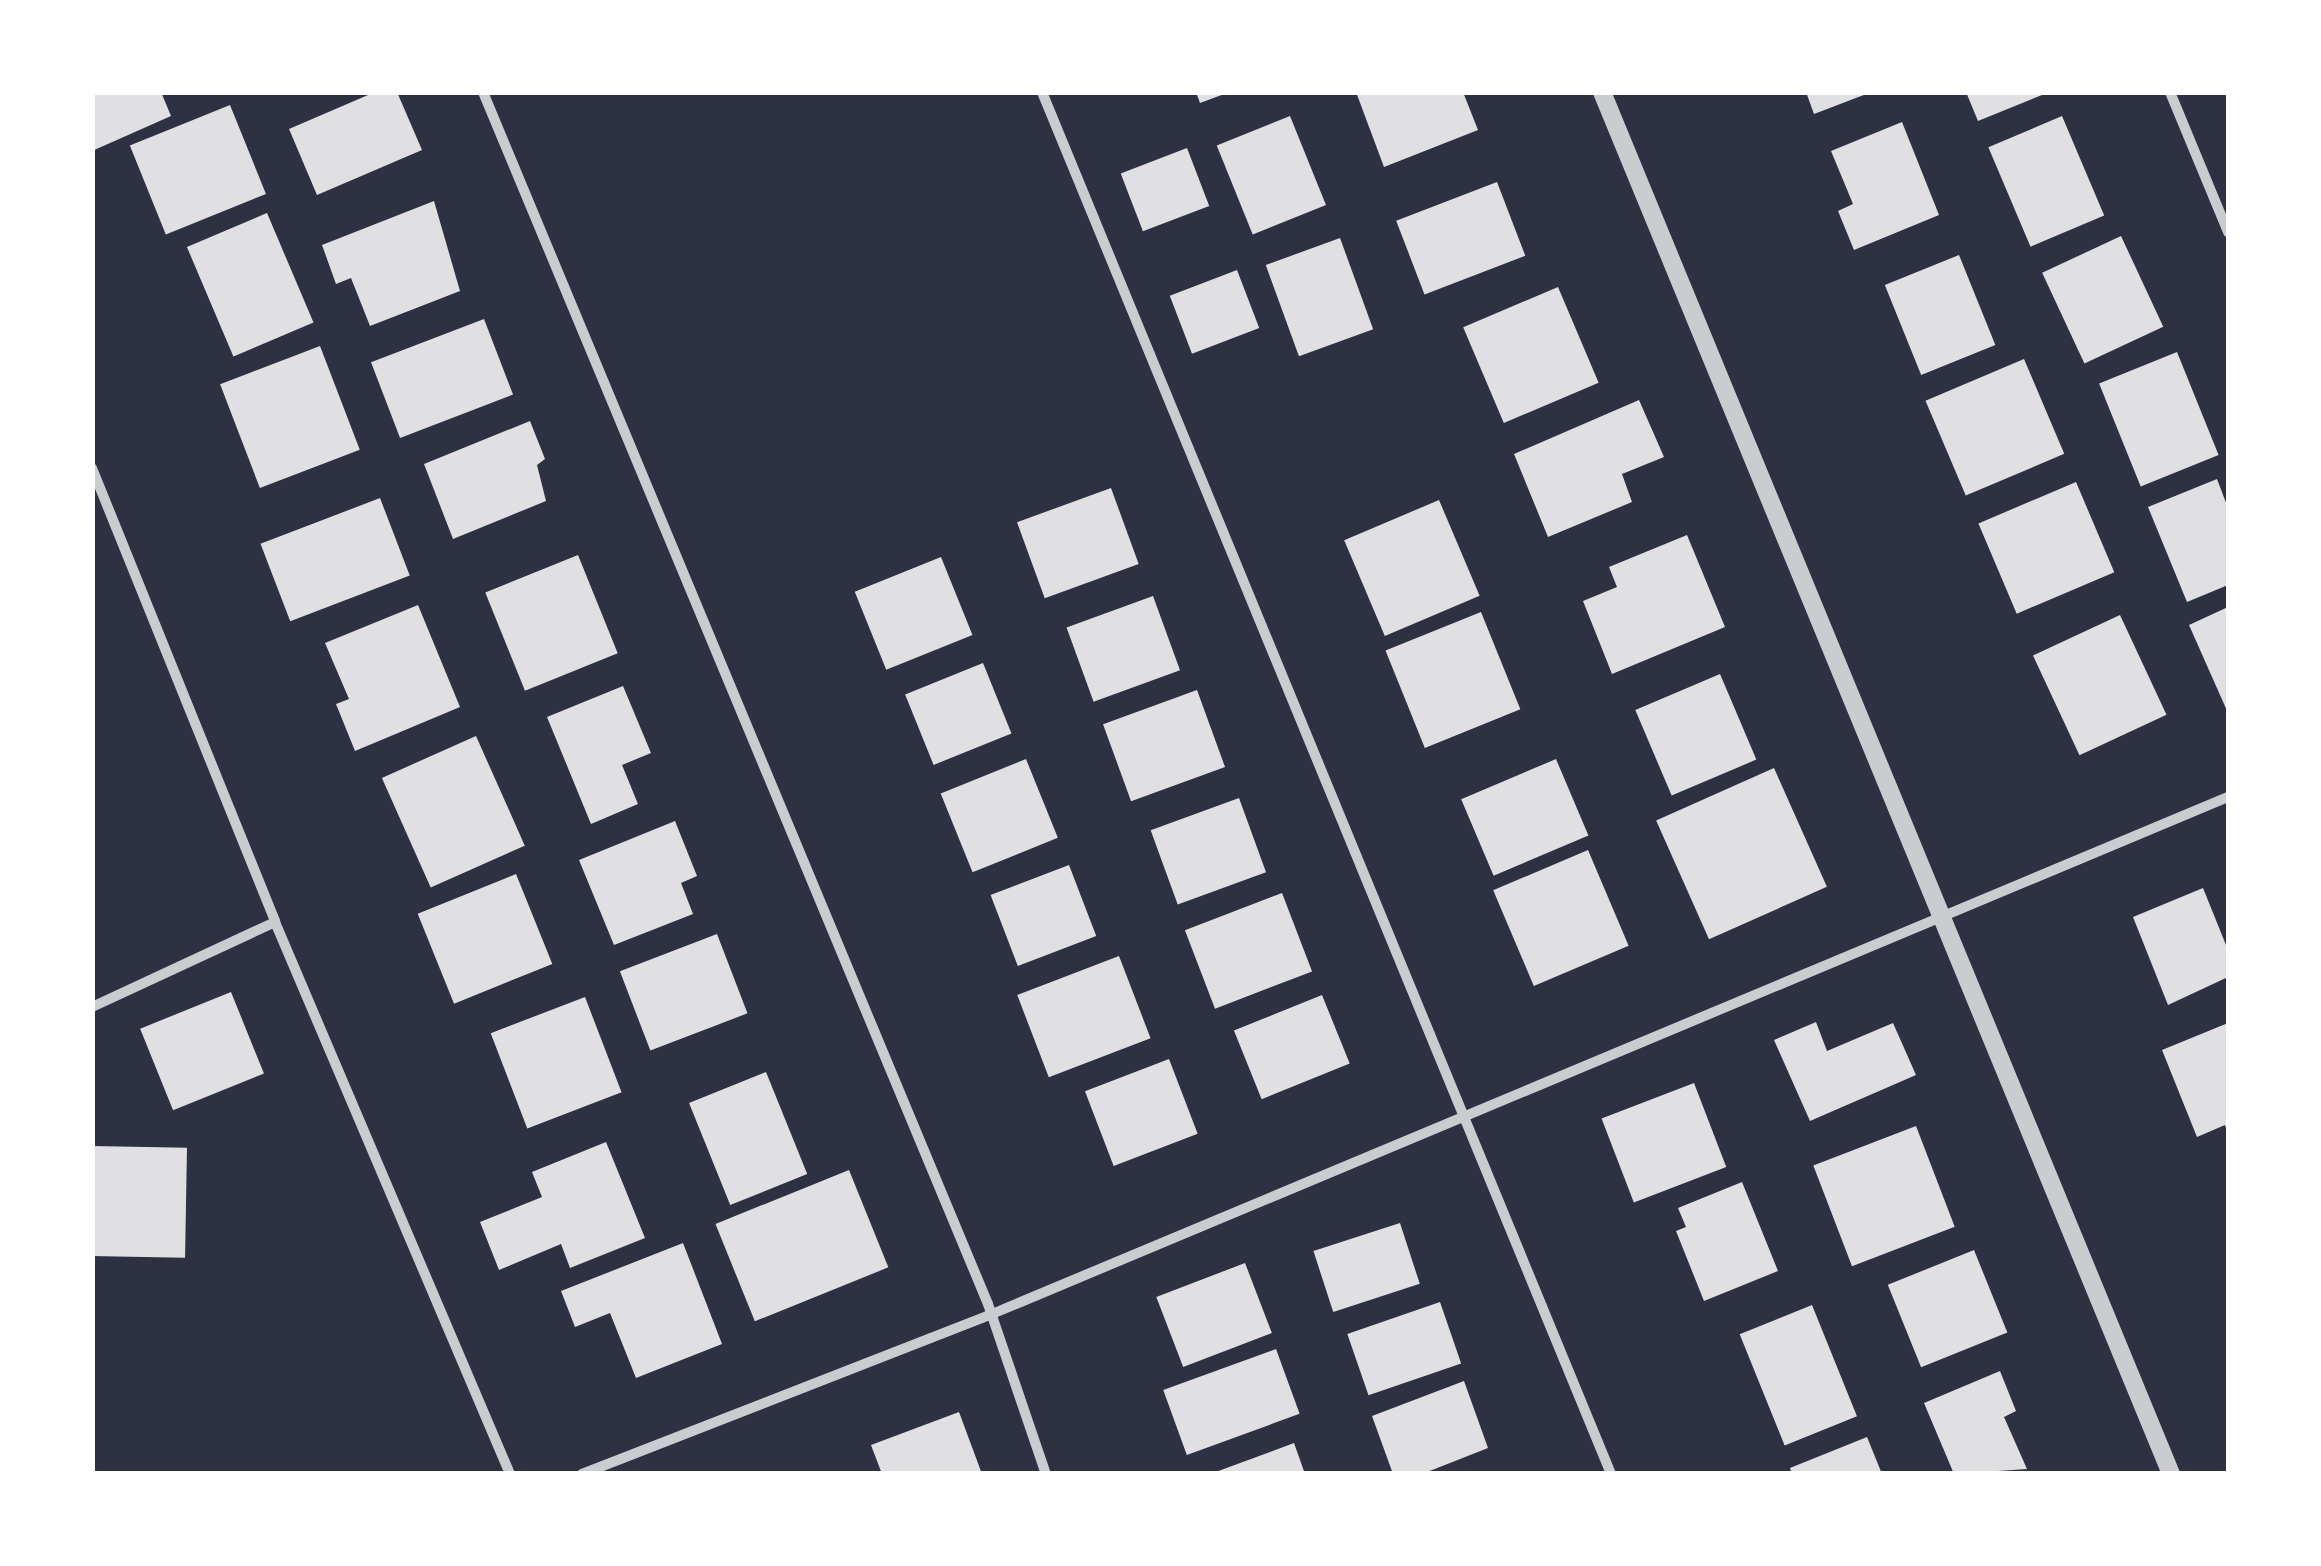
<!DOCTYPE html>
<style>
body{margin:0}
#map{position:relative;width:2321px;height:1566px;overflow:hidden;background:#2d3142;font-family:Figtree,sans-serif}
div>[style]{position:absolute}
.building>*{inset:0;background:#e0e0e3;transform-origin:0 0}
.minor>*{height:10px;margin:-5px;padding:0 5px;transform-origin:5px;border-radius:5px;background:#caccd0}
.tertiary>*{height:18px;margin:-9px;padding:0 9px;transform-origin:9px;border-radius:9px;background:#caccd0}
span{translate:-50% -50%;white-space:nowrap;text-align:center;line-height:1.15;-webkit-text-stroke:9px #fff;paint-order:stroke}
.frame{position:absolute;inset:0;border:95px solid #fff;pointer-events:none}
</style>
<div id="map">
<div class="building">
<div style="clip-path:polygon(92px 92px,161px 92px,171px 116px,92px 151px)"></div>
<div style="clip-path:polygon(375px 92px,397px 92px,422px 150px,317px 195px,289px 129px)"></div>
<div style="clip-path:polygon(1196px 92px,1227px 92px,1227px 93px,1200px 103px)"></div>
<div style="clip-path:polygon(1356px 92px,1463px 92px,1478px 130px,1384px 167px)"></div>
<div style="clip-path:polygon(1806px 92px,1869px 92px,1869px 93px,1814px 114px)"></div>
<div style="clip-path:polygon(1966px 92px,2047px 92px,2047px 93px,1978px 121px)"></div>
<div style="left:230px;top:105px;width:96px;height:108px;rotate:68deg"></div>
<div style="left:1290px;top:116px;width:96px;height:79px;rotate:68deg"></div>
<div style="left:2062px;top:116px;width:108px;height:80px;rotate:67deg"></div>
<div style="clip-path:polygon(1902px 122px,1939px 215px,1854px 250px,1838px 211px,1853px 204px,1831px 151px)"></div>
<div style="left:1187px;top:148px;width:62px;height:71px;rotate:69deg"></div>
<div style="left:1497px;top:182px;width:79px;height:108px;rotate:69deg"></div>
<div style="clip-path:polygon(434px 201px,460px 291px,370px 326px,351px 278px,336px 284px,322px 245px)"></div>
<div style="left:267px;top:213px;width:119px;height:87px;rotate:67deg"></div>
<div style="left:2121px;top:236px;width:100px;height:87px;rotate:65deg"></div>
<div style="left:1340px;top:238px;width:97px;height:79px;rotate:70deg"></div>
<div style="left:1959px;top:255px;width:97px;height:80px;rotate:68deg"></div>
<div style="left:1237px;top:270px;width:62px;height:72px;rotate:69deg"></div>
<div style="left:1558px;top:287px;width:104px;height:103px;rotate:67deg"></div>
<div style="left:484px;top:319px;width:81px;height:121px;rotate:69deg"></div>
<div style="left:320px;top:346px;width:111px;height:107px;rotate:69deg"></div>
<div style="left:2177px;top:352px;width:111px;height:84px;rotate:68deg"></div>
<div style="left:2024px;top:359px;width:103px;height:107px;rotate:67deg"></div>
<div style="clip-path:polygon(1639px 400px,1664px 457px,1622px 474px,1632px 502px,1548px 537px,1514px 454px)"></div>
<div style="clip-path:polygon(530px 421px,545px 459px,537px 465px,546px 501px,453px 539px,424px 464px)"></div>
<div style="clip-path:polygon(2217px 479px,2228px 508px,2228px 585px,2187px 602px,2148px 507px)"></div>
<div style="left:2076px;top:482px;width:98px;height:106px;rotate:67deg"></div>
<div style="left:1111px;top:488px;width:81px;height:100px;rotate:70deg"></div>
<div style="left:380px;top:498px;width:83px;height:128px;rotate:69deg"></div>
<div style="left:1439px;top:500px;width:104px;height:103px;rotate:67deg"></div>
<div style="clip-path:polygon(1687px 535px,1725px 627px,1612px 674px,1583px 601px,1617px 587px,1609px 567px)"></div>
<div style="left:578px;top:555px;width:106px;height:100px;rotate:68deg"></div>
<div style="left:941px;top:557px;width:84px;height:93px;rotate:68deg"></div>
<div style="left:1153px;top:596px;width:79px;height:92px;rotate:70deg"></div>
<div style="clip-path:polygon(418px 605px,460px 707px,355px 751px,336px 704px,349px 699px,325px 643px)"></div>
<div style="clip-path:polygon(2228px 607px,2228px 713px,2189px 625px)"></div>
<div style="left:1481px;top:612px;width:105px;height:103px;rotate:68deg"></div>
<div style="left:2120px;top:615px;width:110px;height:96px;rotate:65deg"></div>
<div style="left:983px;top:663px;width:76px;height:84px;rotate:68deg"></div>
<div style="left:1720px;top:674px;width:93px;height:92px;rotate:67deg"></div>
<div style="clip-path:polygon(623px 686px,651px 753px,622px 765px,638px 804px,591px 824px,547px 717px)"></div>
<div style="left:1197px;top:690px;width:82px;height:100px;rotate:70deg"></div>
<div style="left:476px;top:736px;width:120px;height:103px;rotate:66deg"></div>
<div style="left:1026px;top:759px;width:85px;height:92px;rotate:68deg"></div>
<div style="left:1556px;top:759px;width:83px;height:103px;rotate:67deg"></div>
<div style="left:1774px;top:768px;width:130px;height:129px;rotate:66deg"></div>
<div style="left:1239px;top:798px;width:79px;height:94px;rotate:70deg"></div>
<div style="clip-path:polygon(675px 821px,697px 876px,681px 883px,693px 914px,614px 945px,579px 860px)"></div>
<div style="left:1588px;top:850px;width:104px;height:103px;rotate:67deg"></div>
<div style="left:1069px;top:865px;width:76px;height:84px;rotate:69deg"></div>
<div style="left:516px;top:874px;width:97px;height:106px;rotate:68deg"></div>
<div style="clip-path:polygon(2203px 888px,2228px 950px,2228px 977px,2168px 1005px,2133px 917px)"></div>
<div style="left:1282px;top:893px;width:84px;height:104px;rotate:69deg"></div>
<div style="left:717px;top:934px;width:85px;height:104px;rotate:69deg"></div>
<div style="left:1119px;top:956px;width:88px;height:109px;rotate:69deg"></div>
<div style="left:231px;top:992px;width:88px;height:98px;rotate:68deg"></div>
<div style="left:1322px;top:995px;width:74px;height:95px;rotate:68deg"></div>
<div style="left:585px;top:997px;width:102px;height:101px;rotate:69deg"></div>
<div style="clip-path:polygon(1816px 1022px,1827px 1051px,1893px 1023px,1916px 1075px,1810px 1121px,1774px 1040px)"></div>
<div style="clip-path:polygon(2228px 1023px,2228px 1135px,2225px 1125px,2197px 1137px,2162px 1050px)"></div>
<div style="left:1169px;top:1059px;width:80px;height:90px;rotate:69deg"></div>
<div style="left:766px;top:1072px;width:110px;height:83px;rotate:68deg"></div>
<div style="left:1694px;top:1083px;width:90px;height:99px;rotate:69deg"></div>
<div style="left:1916px;top:1126px;width:108px;height:110px;rotate:69deg"></div>
<div style="clip-path:polygon(606px 1142px,645px 1238px,570px 1268px,561px 1244px,499px 1270px,480px 1222px,542px 1197px,532px 1172px)"></div>
<div style="left:92px;top:1146px;width:95px;height:110px;rotate:1deg"></div>
<div style="left:849px;top:1170px;width:105px;height:144px;rotate:68deg"></div>
<div style="clip-path:polygon(1742px 1182px,1778px 1271px,1704px 1301px,1676px 1231px,1686px 1227px,1678px 1208px)"></div>
<div style="left:1400px;top:1223px;width:64px;height:91px;rotate:72deg"></div>
<div style="clip-path:polygon(683px 1243px,722px 1344px,636px 1378px,610px 1313px,575px 1327px,561px 1291px)"></div>
<div style="left:1974px;top:1250px;width:89px;height:93px;rotate:68deg"></div>
<div style="left:1245px;top:1263px;width:75px;height:95px;rotate:69deg"></div>
<div style="left:1440px;top:1302px;width:65px;height:98px;rotate:71deg"></div>
<div style="left:1812px;top:1305px;width:120px;height:78px;rotate:68deg"></div>
<div style="left:1276px;top:1349px;width:69px;height:120px;rotate:70deg"></div>
<div style="clip-path:polygon(2000px 1371px,2016px 1411px,2004px 1417px,2027px 1469px,1954px 1474px,1924px 1403px)"></div>
<div style="clip-path:polygon(1464px 1381px,1488px 1448px,1422px 1474px,1393px 1474px,1372px 1416px)"></div>
<div style="clip-path:polygon(959px 1412px,982px 1474px,882px 1474px,871px 1445px)"></div>
<div style="clip-path:polygon(1867px 1437px,1882px 1474px,1792px 1474px,1790px 1468px)"></div>
<div style="clip-path:polygon(1294px 1443px,1305px 1474px,1213px 1474px,1213px 1473px)"></div>
</div>
<div class="minor">
<div style="left:483px;top:92px;width:1313px;rotate:67.38deg"></div>
<div style="left:988px;top:1304px;width:180px;rotate:71.2deg"></div>
<div style="left:1042px;top:92px;width:1495px;rotate:67.62deg"></div>
<div style="left:2170px;top:92px;width:152px;rotate:67.5deg"></div>
<div style="left:92px;top:468px;width:489px;rotate:68deg"></div>
<div style="left:275px;top:922px;width:600px;rotate:66.94deg"></div>
<div style="left:92px;top:1007px;width:202px;rotate:-24.9deg"></div>
<div style="left:582px;top:1474px;width:440px;rotate:-21.3deg"></div>
<div style="left:992px;top:1314px;width:1340px;rotate:-22.7deg"></div>
</div>
<div class="tertiary">
<div style="left:1602px;top:92px;width:1495px;rotate:67.62deg"></div>
</div>
<div class="frame"></div>
</div>
